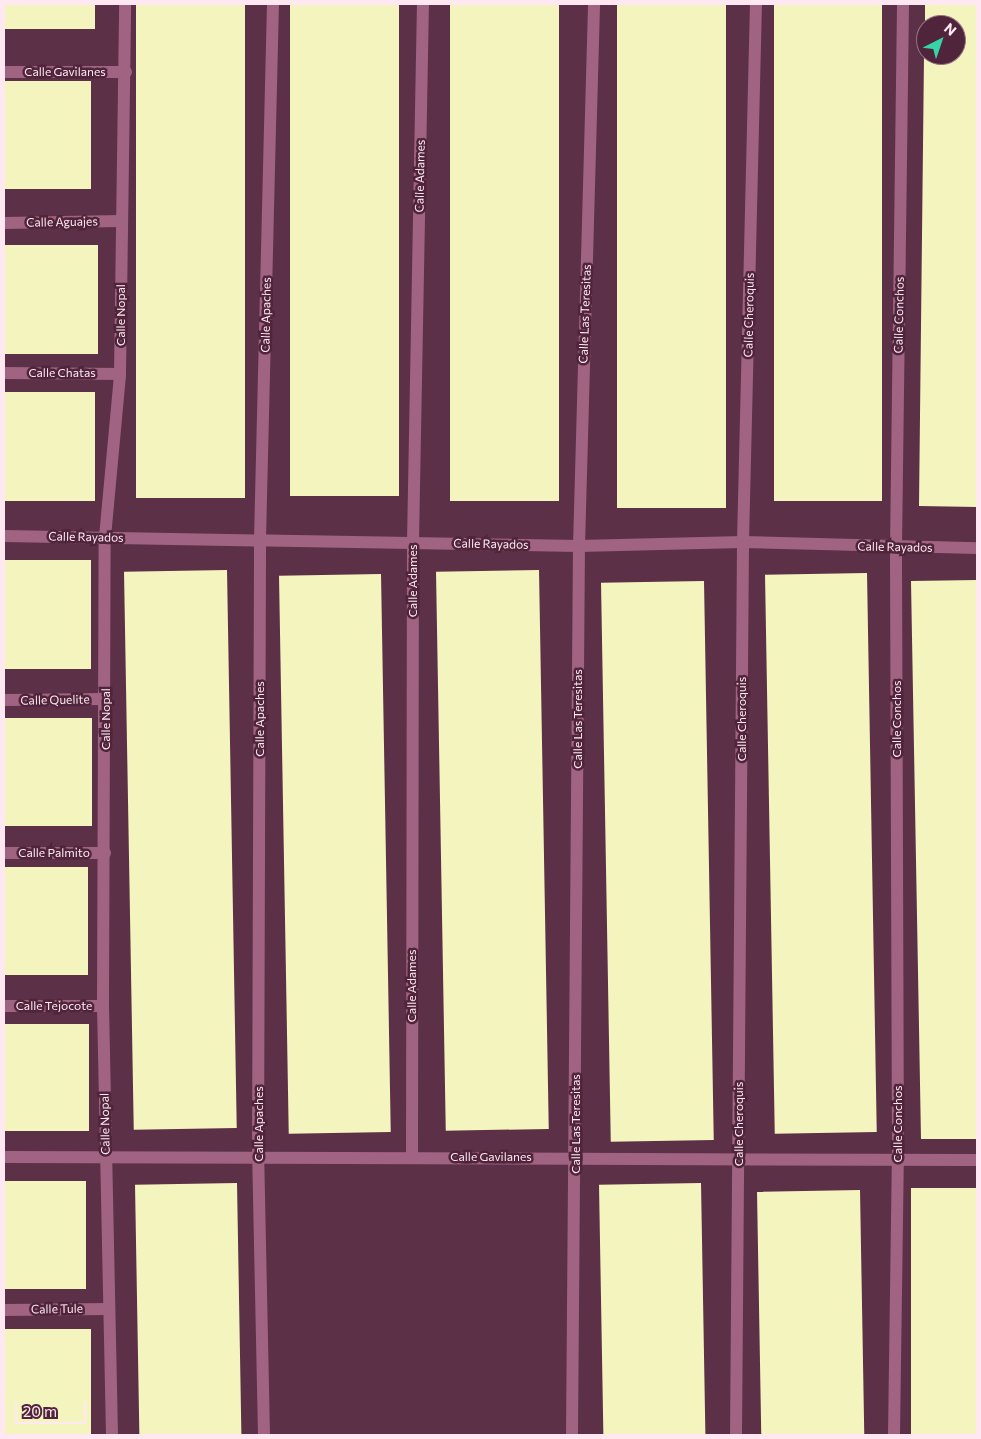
<!DOCTYPE html>
<style>
body{margin:0}
#map{position:relative;width:981px;height:1439px;overflow:hidden;background:#5c3047;font-family:Commissioner,sans-serif}
div>[style]{position:absolute}
.building>*{inset:0;background:#f4f5be;transform-origin:0 0}
.minor>*{height:12px;margin:-6px;padding:0 6px;transform-origin:6px;border-radius:6px;background:#a16382}
span{translate:-50% -50%;white-space:nowrap;text-align:center;line-height:1.15;-webkit-text-stroke:5px #50253c;paint-order:stroke}
.street-label{font-size:12px;color:#ffe8f2}
.frame{position:absolute;inset:0;border:5px solid #ffe8f2;pointer-events:none}
.north{position:absolute;left:916px;top:15px;width:50px;height:50px;box-sizing:border-box;background:#50253c;border:1px solid #967385;border-radius:50%;rotate:41deg;font-size:14px;font-weight:700;line-height:20px;text-align:center;color:#ffe8f2}
.north::after{content:'';display:block;margin:auto;width:18px;height:22px;background:#36d4a7;clip-path:polygon(50% 0,100% 100%,50% 72%,0 100%)}
.scale{position:absolute;left:15px;top:1402px;width:71px;height:22px;box-sizing:border-box;border:2px solid #ffe8f2;border-top:0;padding-left:6px;font-size:15px;line-height:18px;white-space:nowrap;color:#ffe8f2;-webkit-text-stroke:4px #50253c;paint-order:stroke}
</style>
<div id="map">
<div class="building">
<div style="left:4px;top:4px;width:91px;height:25px"></div>
<div style="left:136px;top:4px;width:109px;height:494px"></div>
<div style="left:290px;top:4px;width:109px;height:492px"></div>
<div style="left:450px;top:4px;width:109px;height:497px"></div>
<div style="left:617px;top:4px;width:109px;height:504px"></div>
<div style="left:774px;top:4px;width:108px;height:497px"></div>
<div style="clip-path:polygon(925px 4px,977px 4px,977px 507px,919px 506px,924px 55px,956px 55px,956px 25px,925px 25px)"></div>
<div style="left:4px;top:81px;width:87px;height:108px"></div>
<div style="left:4px;top:245px;width:94px;height:109px"></div>
<div style="left:4px;top:392px;width:91px;height:109px"></div>
<div style="left:4px;top:560px;width:87px;height:109px"></div>
<div style="left:227px;top:570px;width:558px;height:103px;rotate:89deg"></div>
<div style="left:539px;top:570px;width:559px;height:103px;rotate:89deg"></div>
<div style="left:867px;top:573px;width:559px;height:102px;rotate:89deg"></div>
<div style="left:381px;top:574px;width:558px;height:102px;rotate:89deg"></div>
<div style="clip-path:polygon(977px 580px,977px 1139px,921px 1139px,911px 581px)"></div>
<div style="left:704px;top:581px;width:559px;height:103px;rotate:89deg"></div>
<div style="left:4px;top:718px;width:88px;height:108px"></div>
<div style="left:4px;top:867px;width:84px;height:108px"></div>
<div style="left:4px;top:1024px;width:85px;height:107px"></div>
<div style="left:4px;top:1181px;width:82px;height:108px"></div>
<div style="left:237px;top:1183px;width:252px;height:102px;rotate:89deg"></div>
<div style="left:701px;top:1183px;width:252px;height:102px;rotate:89deg"></div>
<div style="left:977px;top:1188px;width:247px;height:66px;rotate:90deg"></div>
<div style="left:860px;top:1190px;width:245px;height:103px;rotate:89deg"></div>
<div style="left:4px;top:1329px;width:87px;height:106px"></div>
</div>
<div class="minor">
<div style="left:4px;top:72px;width:122px"></div>
<div style="left:4px;top:223px;width:117px;rotate:-1deg"></div>
<div style="left:4px;top:373px;width:116px;rotate:0.5deg"></div>
<div style="left:4px;top:536px;width:575px;rotate:1deg"></div>
<div style="left:579px;top:546px;width:164px;rotate:-1.4deg"></div>
<div style="left:743px;top:542px;width:234px;rotate:1.5deg"></div>
<div style="left:4px;top:700px;width:102px;rotate:-0.6deg"></div>
<div style="left:4px;top:853px;width:101px"></div>
<div style="left:4px;top:1006px;width:99px"></div>
<div style="left:4px;top:1157px;width:973px;rotate:0.18deg"></div>
<div style="left:412px;top:1158px;width:616px;rotate:-89.91deg"></div>
<div style="left:413px;top:542px;width:538px;rotate:-88.94deg"></div>
<div style="left:4px;top:1310px;width:105px;rotate:-0.5deg"></div>
<div style="left:112px;top:1435px;width:429px;rotate:-91.2deg"></div>
<div style="left:103px;top:1006px;width:469px;rotate:-89.8deg"></div>
<div style="left:105px;top:537px;width:164px;rotate:-84.7deg"></div>
<div style="left:120px;top:374px;width:370px;rotate:-89.2deg"></div>
<div style="left:264px;top:1435px;width:279px;rotate:-91.2deg"></div>
<div style="left:258px;top:1156px;width:617px;rotate:-89.81deg"></div>
<div style="left:260px;top:539px;width:535px;rotate:-88.61deg"></div>
<div style="left:572px;top:1435px;width:889px;rotate:-89.55deg"></div>
<div style="left:579px;top:546px;width:542px;rotate:-88.41deg"></div>
<div style="left:736px;top:1435px;width:893px;rotate:-89.55deg"></div>
<div style="left:743px;top:542px;width:538px;rotate:-88.62deg"></div>
<div style="left:894px;top:1435px;width:275px;rotate:-89.2deg"></div>
<div style="left:898px;top:1160px;width:613px;rotate:-90.19deg"></div>
<div style="left:896px;top:547px;width:543px;rotate:-89.26deg"></div>
</div>
<div class="street-label">
<span style="left:65px;top:72px">Calle Gavilanes</span>
<span style="left:420px;top:176px;rotate:-89deg">Calle Adames</span>
<span style="left:62px;top:222px;rotate:-1deg">Calle Aguajes</span>
<span style="left:585px;top:314px;rotate:-88deg">Calle Las Teresitas</span>
<span style="left:121px;top:315px;rotate:-90deg">Calle Nopal</span>
<span style="left:266px;top:315px;rotate:-89deg">Calle Apaches</span>
<span style="left:749px;top:315px;rotate:-89deg">Calle Cheroquis</span>
<span style="left:899px;top:315px;rotate:-89deg">Calle Conchos</span>
<span style="left:62px;top:373px">Calle Chatas</span>
<span style="left:86px;top:537px;rotate:1deg">Calle Rayados</span>
<span style="left:491px;top:544px;rotate:1deg">Calle Rayados</span>
<span style="left:895px;top:547px;rotate:1deg">Calle Rayados</span>
<span style="left:413px;top:581px;rotate:-90deg">Calle Adames</span>
<span style="left:55px;top:700px;rotate:-1deg">Calle Quelite</span>
<span style="left:106px;top:719px;rotate:-90deg">Calle Nopal</span>
<span style="left:260px;top:719px;rotate:-90deg">Calle Apaches</span>
<span style="left:578px;top:719px;rotate:-90deg">Calle Las Teresitas</span>
<span style="left:742px;top:719px;rotate:-90deg">Calle Cheroquis</span>
<span style="left:897px;top:719px;rotate:-90deg">Calle Conchos</span>
<span style="left:54px;top:853px">Calle Palmito</span>
<span style="left:412px;top:986px;rotate:-90deg">Calle Adames</span>
<span style="left:54px;top:1006px">Calle Tejocote</span>
<span style="left:105px;top:1124px;rotate:-91deg">Calle Nopal</span>
<span style="left:259px;top:1124px;rotate:-90deg">Calle Apaches</span>
<span style="left:576px;top:1124px;rotate:-90deg">Calle Las Teresitas</span>
<span style="left:739px;top:1124px;rotate:-90deg">Calle Cheroquis</span>
<span style="left:898px;top:1124px;rotate:-90deg">Calle Conchos</span>
<span style="left:491px;top:1157px">Calle Gavilanes</span>
<span style="left:57px;top:1309px;rotate:-1deg">Calle Tule</span>
</div>
<div class="frame"></div>
<div class="north">N</div>
<div class="scale">20 m</div>
</div>
